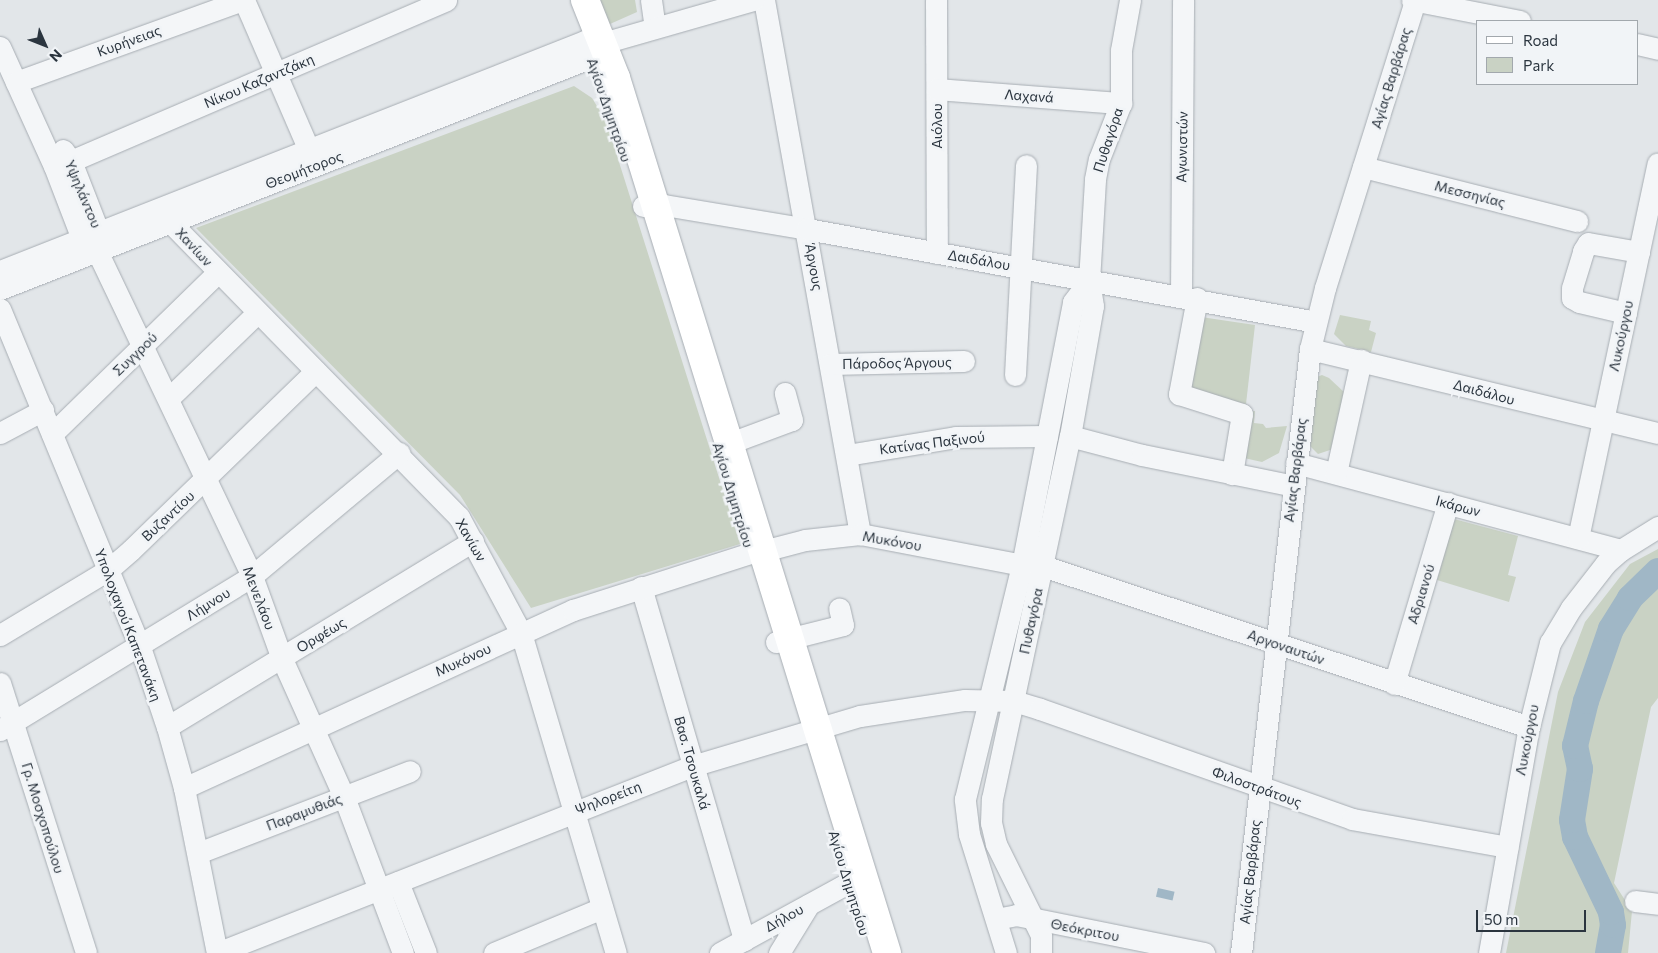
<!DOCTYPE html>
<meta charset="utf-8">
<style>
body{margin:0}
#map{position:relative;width:1658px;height:953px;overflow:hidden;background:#e2e6e9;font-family:Commissioner,sans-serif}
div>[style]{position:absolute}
.green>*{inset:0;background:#c9d2c4}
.water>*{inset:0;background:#a0b7c6;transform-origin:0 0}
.river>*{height:26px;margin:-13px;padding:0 13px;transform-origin:13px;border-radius:13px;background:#a0b7c6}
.roads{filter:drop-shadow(0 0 1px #a7adb3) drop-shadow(0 0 1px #a7adb3)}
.minor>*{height:21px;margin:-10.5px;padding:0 10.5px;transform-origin:10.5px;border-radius:10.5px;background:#f4f6f8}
.major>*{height:28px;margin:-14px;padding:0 14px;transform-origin:14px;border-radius:14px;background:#fff}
span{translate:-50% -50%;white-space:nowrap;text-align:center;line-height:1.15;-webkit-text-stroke:5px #f1f4f7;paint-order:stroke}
.street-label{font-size:14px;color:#2b353f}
.legend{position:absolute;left:1476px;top:20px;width:162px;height:65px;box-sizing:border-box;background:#f1f4f7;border:1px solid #a2a8ad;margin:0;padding:6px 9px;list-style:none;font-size:15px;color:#2b353f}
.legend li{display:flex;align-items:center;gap:10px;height:25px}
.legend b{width:25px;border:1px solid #a2a8ad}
.north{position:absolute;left:20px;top:20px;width:50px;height:50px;-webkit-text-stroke:4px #f1f4f7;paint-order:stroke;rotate:134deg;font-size:14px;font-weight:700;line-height:20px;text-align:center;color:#2b353f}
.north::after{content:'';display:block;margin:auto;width:18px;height:22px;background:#2b353f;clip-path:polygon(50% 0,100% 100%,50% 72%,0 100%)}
.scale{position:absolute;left:1476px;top:910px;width:110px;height:22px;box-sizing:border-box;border:2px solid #2b353f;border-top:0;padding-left:6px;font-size:15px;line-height:18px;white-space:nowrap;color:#2b353f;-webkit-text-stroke:4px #f1f4f7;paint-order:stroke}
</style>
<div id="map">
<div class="green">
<div style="clip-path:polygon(600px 0,635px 0,637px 12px,610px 24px)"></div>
<div style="clip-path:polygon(574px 86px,592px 98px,606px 121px,740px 544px,531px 608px,460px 495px,196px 228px)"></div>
<div style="clip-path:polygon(1340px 315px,1371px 321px,1369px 330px,1376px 333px,1371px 352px,1346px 346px,1334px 334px)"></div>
<div style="clip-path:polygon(1201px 317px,1255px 325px,1246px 404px,1196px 393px,1190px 389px)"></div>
<div style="clip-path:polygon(1322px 375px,1329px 378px,1345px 393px,1333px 449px,1318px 454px,1310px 446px,1317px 377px)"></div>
<div style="clip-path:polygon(1249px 411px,1255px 411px,1254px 423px,1263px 424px,1266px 428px,1287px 426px,1279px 453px,1262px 462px,1244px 458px)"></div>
<div style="clip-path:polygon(1454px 519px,1518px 536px,1508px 575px,1516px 577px,1509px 602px,1437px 580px)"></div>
<div style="clip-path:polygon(1658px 549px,1658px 698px,1651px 707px,1614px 883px,1632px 911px,1628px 953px,1506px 953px,1558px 692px,1585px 622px,1630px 564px)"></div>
</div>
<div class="water">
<div style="left:1158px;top:888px;width:17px;height:9px;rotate:13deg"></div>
</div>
<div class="river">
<div style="left:1608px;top:953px;width:28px;rotate:-80deg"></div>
<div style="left:1613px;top:925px;width:13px;rotate:-99deg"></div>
<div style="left:1611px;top:912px;width:83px;rotate:-115.6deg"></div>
<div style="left:1575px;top:837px;width:17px;rotate:-100deg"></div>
<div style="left:1572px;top:820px;width:52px;rotate:-81.1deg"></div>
<div style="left:1580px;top:769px;width:24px;rotate:-102deg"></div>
<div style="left:1575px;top:746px;width:46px;rotate:-76.3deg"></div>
<div style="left:1586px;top:701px;width:76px;rotate:-70.9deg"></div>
<div style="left:1611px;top:629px;width:36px;rotate:-58deg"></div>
<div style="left:1630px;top:598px;width:39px;rotate:-44deg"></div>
</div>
<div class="roads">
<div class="minor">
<div style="left:244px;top:0;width:163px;rotate:66.6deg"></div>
<div style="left:651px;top:0;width:28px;rotate:82deg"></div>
<div style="left:764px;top:0;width:543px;rotate:79.81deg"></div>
<div style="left:936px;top:0;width:253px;rotate:89.8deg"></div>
<div style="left:1412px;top:0;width:110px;rotate:11deg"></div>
<div style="left:1637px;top:44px;width:22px;rotate:13deg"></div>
<div style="left:0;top:47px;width:131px;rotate:65.6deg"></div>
<div style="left:54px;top:166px;width:78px;rotate:69deg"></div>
<div style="left:82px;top:239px;width:19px;rotate:39deg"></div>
<div style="left:97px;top:251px;width:360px;rotate:64.5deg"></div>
<div style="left:252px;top:576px;width:88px;rotate:70.1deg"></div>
<div style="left:282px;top:659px;width:151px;rotate:65.8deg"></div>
<div style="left:344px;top:797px;width:167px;rotate:69.3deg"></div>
<div style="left:16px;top:82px;width:241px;rotate:-19.9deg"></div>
<div style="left:937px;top:89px;width:185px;rotate:4.4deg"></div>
<div style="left:63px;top:150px;width:14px;rotate:54deg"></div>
<div style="left:71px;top:161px;width:77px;rotate:68.7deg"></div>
<div style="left:99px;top:233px;width:13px;rotate:99deg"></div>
<div style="left:71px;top:161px;width:408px;rotate:-23.2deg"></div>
<div style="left:1363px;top:167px;width:221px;rotate:14.2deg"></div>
<div style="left:643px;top:206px;width:21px;rotate:-3deg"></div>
<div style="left:664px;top:205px;width:145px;rotate:9.5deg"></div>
<div style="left:807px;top:229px;width:517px;rotate:10.35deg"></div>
<div style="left:170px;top:222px;width:413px;rotate:45.6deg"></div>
<div style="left:459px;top:517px;width:132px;rotate:61.9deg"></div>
<div style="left:521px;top:633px;width:334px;rotate:73.5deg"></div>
<div style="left:0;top:271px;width:629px;rotate:-21.46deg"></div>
<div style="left:585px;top:41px;width:18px;rotate:6deg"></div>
<div style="left:603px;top:43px;width:156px;rotate:-16deg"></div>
<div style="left:0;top:289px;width:636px;rotate:-21.4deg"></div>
<div style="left:592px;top:57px;width:18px;rotate:-52deg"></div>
<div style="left:1181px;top:295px;width:295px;rotate:-89.6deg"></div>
<div style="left:1197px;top:298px;width:98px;rotate:100.6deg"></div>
<div style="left:1179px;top:394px;width:66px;rotate:17.6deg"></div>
<div style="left:1242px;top:414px;width:61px;rotate:99.5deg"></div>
<div style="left:0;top:309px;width:366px;rotate:67.5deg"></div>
<div style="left:140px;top:647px;width:84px;rotate:71.4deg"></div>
<div style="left:167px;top:727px;width:63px;rotate:74.4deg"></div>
<div style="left:184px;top:788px;width:168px;rotate:78.7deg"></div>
<div style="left:1626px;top:313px;width:48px;rotate:-166.8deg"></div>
<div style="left:1579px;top:302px;width:8px;rotate:-150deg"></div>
<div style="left:1572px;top:298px;width:10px;rotate:-90deg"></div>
<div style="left:1572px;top:288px;width:39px;rotate:-73deg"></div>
<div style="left:1583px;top:251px;width:9px;rotate:-58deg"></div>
<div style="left:1588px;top:243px;width:52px;rotate:10deg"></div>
<div style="left:1310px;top:349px;width:358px;rotate:13.6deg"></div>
<div style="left:830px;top:364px;width:134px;rotate:-1.3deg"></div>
<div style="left:1015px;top:375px;width:210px;rotate:-87deg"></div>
<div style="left:169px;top:398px;width:122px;rotate:-44deg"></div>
<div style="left:0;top:433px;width:49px;rotate:-28.1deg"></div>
<div style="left:52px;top:434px;width:231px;rotate:-44.3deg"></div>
<div style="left:1070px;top:436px;width:74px;rotate:14.8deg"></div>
<div style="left:1142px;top:455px;width:155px;rotate:11.5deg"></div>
<div style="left:730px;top:443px;width:66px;rotate:-20.4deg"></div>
<div style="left:792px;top:420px;width:28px;rotate:-105deg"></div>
<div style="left:847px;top:455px;width:110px;rotate:-9.4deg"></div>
<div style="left:956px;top:437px;width:91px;rotate:-0.6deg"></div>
<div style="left:1296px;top:463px;width:336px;rotate:15deg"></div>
<div style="left:1336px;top:473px;width:116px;rotate:-77.5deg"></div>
<div style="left:1578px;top:538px;width:383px;rotate:-78deg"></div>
<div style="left:763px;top:551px;width:43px;rotate:-14.7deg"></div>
<div style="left:805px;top:540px;width:55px;rotate:-6.2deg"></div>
<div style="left:860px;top:534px;width:165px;rotate:10.8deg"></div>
<div style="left:1043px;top:566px;width:512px;rotate:18.33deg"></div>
<div style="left:641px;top:587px;width:368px;rotate:73.7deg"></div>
<div style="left:0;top:635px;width:126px;rotate:-31deg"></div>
<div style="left:108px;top:570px;width:30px;rotate:-41deg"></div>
<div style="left:131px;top:550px;width:257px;rotate:-44.1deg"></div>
<div style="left:776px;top:642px;width:69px;rotate:-14.2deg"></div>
<div style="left:843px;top:625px;width:17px;rotate:-103deg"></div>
<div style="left:0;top:683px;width:283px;rotate:72.3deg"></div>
<div style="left:1394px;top:684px;width:189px;rotate:-73.4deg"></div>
<div style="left:167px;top:727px;width:358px;rotate:-31.3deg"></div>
<div style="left:0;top:730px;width:295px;rotate:-31.4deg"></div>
<div style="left:252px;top:576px;width:192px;rotate:-39.9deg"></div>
<div style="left:184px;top:788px;width:428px;rotate:-24.6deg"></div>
<div style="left:573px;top:610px;width:187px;rotate:-17.8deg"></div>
<div style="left:198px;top:853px;width:227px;rotate:-21.1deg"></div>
<div style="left:398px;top:882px;width:76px;rotate:68.5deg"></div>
<div style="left:1635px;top:901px;width:23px;rotate:7deg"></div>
<div style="left:996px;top:919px;width:20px;rotate:-11deg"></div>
<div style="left:1016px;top:915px;width:192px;rotate:11.4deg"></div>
<div style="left:217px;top:953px;width:510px;rotate:-21.49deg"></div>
<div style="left:692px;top:766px;width:175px;rotate:-16.6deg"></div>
<div style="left:860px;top:716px;width:106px;rotate:-8.7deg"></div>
<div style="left:965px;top:700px;width:49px;rotate:1.2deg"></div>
<div style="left:1014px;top:701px;width:27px;rotate:17deg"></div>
<div style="left:1040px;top:709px;width:331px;rotate:19.4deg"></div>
<div style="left:1352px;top:819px;width:158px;rotate:10.2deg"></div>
<div style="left:494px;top:953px;width:117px;rotate:-22.6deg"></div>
<div style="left:720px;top:953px;width:146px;rotate:-28.7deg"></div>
<div style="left:779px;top:953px;width:57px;rotate:-58.5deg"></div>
<div style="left:1006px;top:953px;width:125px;rotate:-107.3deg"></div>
<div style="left:969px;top:834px;width:35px;rotate:-97deg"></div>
<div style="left:965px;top:799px;width:241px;rotate:-76.3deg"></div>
<div style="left:1022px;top:565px;width:268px;rotate:-79deg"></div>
<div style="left:1073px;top:302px;width:26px;rotate:-53deg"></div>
<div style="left:1041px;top:953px;width:18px;rotate:-90deg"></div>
<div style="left:1041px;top:935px;width:102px;rotate:-116.3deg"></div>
<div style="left:996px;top:844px;width:22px;rotate:-103deg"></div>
<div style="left:991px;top:823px;width:24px;rotate:-88deg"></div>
<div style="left:992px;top:799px;width:371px;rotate:-77.9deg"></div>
<div style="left:1070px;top:436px;width:132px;rotate:-80deg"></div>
<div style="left:1093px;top:306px;width:25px;rotate:-99deg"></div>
<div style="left:1089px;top:281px;width:102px;rotate:-86.6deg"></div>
<div style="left:1095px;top:179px;width:20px;rotate:-79deg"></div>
<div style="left:1099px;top:159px;width:60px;rotate:-68.6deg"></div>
<div style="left:1121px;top:103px;width:53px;rotate:-90deg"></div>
<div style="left:1121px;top:50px;width:51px;rotate:-79.8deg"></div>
<div style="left:1241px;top:953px;width:608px;rotate:-83.48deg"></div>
<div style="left:1310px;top:349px;width:63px;rotate:-76.2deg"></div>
<div style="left:1325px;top:288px;width:302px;rotate:-72.6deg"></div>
<div style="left:1489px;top:953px;width:230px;rotate:-80deg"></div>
<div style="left:1529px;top:727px;width:87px;rotate:-76deg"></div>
<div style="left:1550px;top:643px;width:41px;rotate:-59deg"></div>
<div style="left:1571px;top:608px;width:57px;rotate:-52.1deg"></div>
<div style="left:1606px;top:563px;width:20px;rotate:-41deg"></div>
<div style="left:1621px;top:550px;width:44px;rotate:-31.9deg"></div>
</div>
<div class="major">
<div style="left:585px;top:0;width:84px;rotate:68.3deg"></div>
<div style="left:616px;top:78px;width:916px;rotate:72.79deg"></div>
</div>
</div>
<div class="street-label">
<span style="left:129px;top:41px;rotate:-20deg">Κυρήνειας</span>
<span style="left:1391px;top:78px;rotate:-73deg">Αγίας Βαρβάρας</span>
<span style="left:259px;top:81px;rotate:-23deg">Νίκου Καζαντζάκη</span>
<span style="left:1029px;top:96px;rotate:4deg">Λαχανά</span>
<span style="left:609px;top:110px;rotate:71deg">Αγίου Δημητρίου</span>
<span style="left:937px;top:126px;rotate:-90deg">Αιόλου</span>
<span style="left:1108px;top:140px;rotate:-72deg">Πυθαγόρα</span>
<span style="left:1182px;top:147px;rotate:-89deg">Αγωνιστών</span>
<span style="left:304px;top:170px;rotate:-21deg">Θεομήτορος</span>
<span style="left:83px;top:194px;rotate:67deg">Υψηλάντου</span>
<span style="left:1470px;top:194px;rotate:14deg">Μεσσηνίας</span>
<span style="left:194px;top:247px;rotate:47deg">Χανίων</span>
<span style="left:979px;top:260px;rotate:10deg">Δαιδάλου</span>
<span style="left:814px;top:267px;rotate:80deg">Άργους</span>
<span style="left:1621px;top:336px;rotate:-78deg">Λυκούργου</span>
<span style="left:135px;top:354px;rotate:-44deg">Συγγρού</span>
<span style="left:897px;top:363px;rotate:-1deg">Πάροδος Άργους</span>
<span style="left:1484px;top:392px;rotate:15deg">Δαιδάλου</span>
<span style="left:932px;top:443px;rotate:-7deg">Κατίνας Παξινού</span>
<span style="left:1295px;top:470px;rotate:-83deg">Αγίας Βαρβάρας</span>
<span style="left:733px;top:495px;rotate:73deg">Αγίου Δημητρίου</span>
<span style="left:1458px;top:506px;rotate:15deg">Ικάρων</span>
<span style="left:168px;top:516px;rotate:-43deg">Βυζαντίου</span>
<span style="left:471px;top:540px;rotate:60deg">Χανίων</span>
<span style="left:892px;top:541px;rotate:10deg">Μυκόνου</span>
<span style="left:1421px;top:594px;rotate:-73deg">Αδριανού</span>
<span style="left:259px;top:598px;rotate:69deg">Μενελάου</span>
<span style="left:208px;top:604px;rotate:-32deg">Λήμνου</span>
<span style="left:1031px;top:621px;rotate:-78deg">Πυθαγόρα</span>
<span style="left:128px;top:625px;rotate:69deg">Υπολοχαγού Καπετανάκη</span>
<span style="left:321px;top:635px;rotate:-31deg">Ορφέως</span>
<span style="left:1286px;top:647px;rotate:19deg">Αργοναυτών</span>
<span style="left:463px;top:660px;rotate:-25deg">Μυκόνου</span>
<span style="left:1527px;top:740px;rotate:-79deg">Λυκούργου</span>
<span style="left:692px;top:763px;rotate:74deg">Βασ. Τσουκαλά</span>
<span style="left:1257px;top:787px;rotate:20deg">Φιλοστράτους</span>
<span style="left:608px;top:798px;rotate:-21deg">Ψηλορείτη</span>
<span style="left:304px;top:812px;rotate:-21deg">Παραμυθιάς</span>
<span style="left:43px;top:818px;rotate:73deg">Γρ. Μοσχοπούλου</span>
<span style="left:1250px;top:872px;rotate:-84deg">Αγίας Βαρβάρας</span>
<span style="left:849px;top:883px;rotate:73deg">Αγίου Δημητρίου</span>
<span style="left:784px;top:918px;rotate:-29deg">Δήλου</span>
<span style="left:1085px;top:930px;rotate:11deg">Θεόκριτου</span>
</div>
<ul class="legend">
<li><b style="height:6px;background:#fff"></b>Road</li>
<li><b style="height:14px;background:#c9d2c4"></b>Park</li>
</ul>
<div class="north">N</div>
<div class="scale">50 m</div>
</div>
